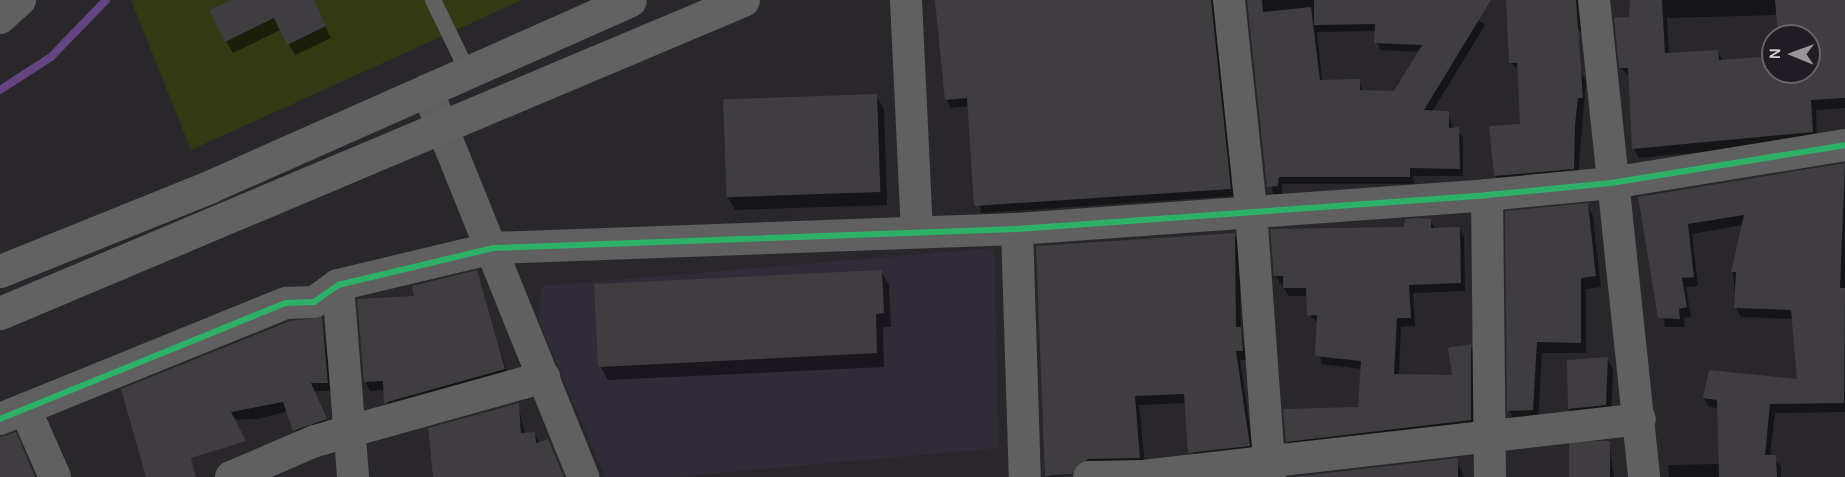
<!DOCTYPE html>
<style>
body{margin:0}
#map{position:relative;width:1845px;height:477px;overflow:hidden;background:#29272b;font-family:Karla,sans-serif}
div>[style]{position:absolute}
.built>*{inset:0;background:#312a37}
.green>*{inset:0;background:#333913}
.shadow>*{inset:0;background:#0007}
.stream>*{height:8px;margin:-4px;padding:0 4px;transform-origin:4px;border-radius:4px;background:#644482}
.building>*{inset:0;background:#3f3d40;transform-origin:0 0}
.lane>*{height:16px;margin:-8px;padding:0 8px;transform-origin:8px;border-radius:8px;background:#5f605f}
.street>*{height:32px;margin:-16px;padding:0 16px;transform-origin:16px;border-radius:16px;background:#5f605f}
.secondary>*{height:33px;margin:-16.5px;padding:0 16.5px;transform-origin:16.5px;border-radius:16.5px;background:#626262}
.cycleway>*{height:6px;margin:-3px;padding:0 3px;transform-origin:3px;border-radius:3px;background:#2db169}
span{translate:-50% -50%;white-space:nowrap;text-align:center;line-height:1.15;-webkit-text-stroke:6px #1f1c23;paint-order:stroke}
.north{position:absolute;left:1761px;top:24px;width:60px;height:60px;box-sizing:border-box;background:#1f1c23;border:2px solid #67646b;border-radius:50%;rotate:271deg;font-size:16px;font-weight:700;line-height:24px;text-align:center;color:#d4d1d6}
.north::after{content:'';display:block;margin:auto;width:21px;height:27px;background:#98969a;clip-path:polygon(50% 0,100% 100%,50% 72%,0 100%)}
</style>
<div id="map">
<div class="built">
<div style="clip-path:polygon(994px 248px,999px 448px,676px 477px,605px 477px,538px 319px,542px 286px)"></div>
</div>
<div class="green">
<div style="clip-path:polygon(131px 0,522px 0,191px 150px)"></div>
</div>
<div class="shadow">
<div style="clip-path:polygon(234px 0,313px 0,331px 38px,295px 55px,280px 30px,233px 53px,226px 41px)"></div>
<div style="clip-path:polygon(937px 0,1219px 0,1234px 196px,981px 213px,969px 106px,951px 108px,947px 100px)"></div>
<div style="clip-path:polygon(evenodd,1249px 0,1460px 0,1458px 4px,1485px 25px,1432px 112px,1448px 112px,1453px 129px,1463px 137px,1463px 176px,1413px 176px,1414px 184px,1282px 184px,1282px 194px,1273px 194px,1249px 0,1376px 31px,1380px 50px,1419px 52px,1395px 93px,1363px 92px,1359px 81px,1322px 81px,1317px 32px,1376px 31px)"></div>
<div style="clip-path:polygon(1528px 0,1584px 0,1583px 33px)"></div>
<div style="clip-path:polygon(evenodd,1631px 0,1845px 0,1845px 108px,1816px 110px,1817px 141px,1639px 158px,1634px 149px,1630px 77px,1621px 68px,1631px 0,1778px 15px,1779px 36px,1809px 36px,1809px 72px,1773px 72px,1773px 57px,1723px 61px,1718px 52px,1669px 54px,1667px 18px,1778px 15px)"></div>
<div style="clip-path:polygon(1509px 33px,1581px 73px,1586px 81px,1578px 176px,1500px 184px,1496px 176px,1521px 125px,1519px 70px,1510px 62px)"></div>
<div style="clip-path:polygon(876px 95px,884px 109px,887px 205px,735px 210px,727px 196px)"></div>
<div style="clip-path:polygon(1845px 164px,1845px 412px,1775px 413px,1770px 456px,1781px 466px,1781px 477px,1669px 477px,1668px 465px,1720px 464px,1719px 408px,1709px 407px,1704px 398px,1710px 371px,1799px 381px,1793px 319px,1741px 317px,1736px 308px,1733px 272px,1743px 225px,1692px 234px,1698px 286px,1686px 287px,1691px 317px,1684px 318px,1685px 327px,1665px 327px,1640px 198px)"></div>
<div style="clip-path:polygon(1587px 205px,1593px 216px,1601px 287px,1586px 289px,1586px 353px,1542px 353px,1538px 421px,1515px 421px,1509px 410px)"></div>
<div style="clip-path:polygon(1430px 221px,1435px 229px,1460px 229px,1464px 237px,1465px 291px,1413px 293px,1415px 326px,1401px 327px,1399px 375px,1454px 377px,1470px 346px,1475px 354px,1475px 428px,1292px 449px,1287px 441px,1360px 409px,1362px 369px,1321px 364px,1318px 323px,1309px 315px,1308px 296px,1289px 296px,1275px 275px)"></div>
<div style="clip-path:polygon(1234px 234px,1239px 244px,1241px 330px,1247px 360px,1240px 360px,1254px 455px,1195px 462px,1186px 403px,1139px 405px,1145px 467px,1048px 477px)"></div>
<div style="clip-path:polygon(881px 271px,889px 285px,891px 327px,883px 327px,884px 367px,608px 380px,600px 366px)"></div>
<div style="clip-path:polygon(476px 272px,509px 379px,391px 412px,385px 390px,370px 391px,365px 381px,416px 297px)"></div>
<div style="clip-path:polygon(322px 319px,332px 391px,314px 391px,330px 428px,300px 439px,288px 411px,258px 419px,220px 420px)"></div>
<div style="clip-path:polygon(1607px 358px,1613px 370px,1611px 416px,1576px 420px,1569px 409px)"></div>
<div style="clip-path:polygon(518px 404px,525px 434px,534px 433px,540px 443px,548px 441px,564px 477px,434px 477px)"></div>
<div style="clip-path:polygon(1609px 442px,1614px 477px,1571px 477px)"></div>
<div style="clip-path:polygon(1457px 460px,1464px 477px,1305px 477px)"></div>
</div>
<div class="stream">
<div style="left:0;top:90px;width:61px;rotate:-32.9deg"></div>
<div style="left:51px;top:57px;width:79px;rotate:-46deg"></div>
</div>
<div class="building">
<div style="clip-path:polygon(231px 0,314px 0,326px 26px,287px 45px,274px 18px,225px 42px,209px 10px)"></div>
<div style="clip-path:polygon(935px 0,1211px 0,1231px 189px,974px 206px,967px 98px,945px 100px)"></div>
<div style="clip-path:polygon(1247px 0,1262px 0,1263px 12px,1311px 7px,1320px 80px,1360px 79px,1360px 90px,1394px 91px,1422px 45px,1374px 43px,1375px 24px,1314px 25px,1314px 0,1491px 0,1424px 110px,1449px 111px,1449px 128px,1459px 127px,1460px 169px,1410px 168px,1410px 177px,1279px 177px,1278px 186px,1267px 187px)"></div>
<div style="clip-path:polygon(1506px 0,1576px 0,1583px 98px,1578px 98px,1575px 125px,1574px 169px,1494px 176px,1489px 126px,1520px 124px,1517px 63px,1509px 63px)"></div>
<div style="clip-path:polygon(1630px 0,1662px 0,1665px 53px,1718px 50px,1719px 60px,1773px 56px,1773px 72px,1809px 72px,1809px 36px,1778px 36px,1775px 0,1845px 0,1845px 98px,1811px 100px,1813px 132px,1632px 149px,1628px 68px,1619px 68px,1614px 18px,1629px 17px)"></div>
<div style="left:877px;top:94px;width:98px;height:154px;rotate:88deg"></div>
<div style="clip-path:polygon(1845px 163px,1840px 288px,1845px 288px,1844px 403px,1770px 404px,1765px 455px,1776px 455px,1777px 477px,1719px 477px,1717px 400px,1703px 398px,1709px 370px,1797px 379px,1791px 310px,1734px 308px,1736px 272px,1731px 272px,1744px 215px,1688px 224px,1694px 277px,1682px 278px,1687px 307px,1679px 309px,1680px 319px,1658px 318px,1638px 197px)"></div>
<div style="clip-path:polygon(1588px 203px,1596px 276px,1581px 278px,1581px 343px,1537px 342px,1533px 410px,1507px 411px,1505px 211px)"></div>
<div style="clip-path:polygon(1416px 218px,1431px 219px,1431px 228px,1460px 227px,1461px 283px,1409px 285px,1411px 318px,1397px 318px,1394px 374px,1452px 375px,1448px 348px,1471px 344px,1471px 420px,1286px 442px,1283px 409px,1358px 407px,1361px 361px,1315px 356px,1317px 315px,1307px 316px,1306px 288px,1283px 288px,1283px 276px,1274px 276px,1270px 229px,1404px 227px,1405px 219px)"></div>
<div style="clip-path:polygon(1235px 233px,1236px 327px,1241px 327px,1243px 351px,1236px 351px,1250px 446px,1188px 453px,1184px 394px,1135px 396px,1140px 458px,1088px 459px,1072px 474px,1045px 476px,1036px 246px)"></div>
<div style="clip-path:polygon(477px 270px,505px 369px,384px 403px,383px 381px,364px 382px,357px 299px,414px 296px,412px 286px)"></div>
<div style="clip-path:polygon(882px 270px,884px 313px,876px 314px,877px 353px,598px 367px,594px 284px)"></div>
<div style="clip-path:polygon(322px 317px,328px 383px,311px 383px,327px 419px,293px 431px,283px 402px,231px 412px,246px 441px,191px 458px,196px 477px,146px 477px,121px 389px,290px 321px)"></div>
<div style="clip-path:polygon(1608px 357px,1606px 405px,1568px 409px,1567px 360px)"></div>
<div style="clip-path:polygon(519px 403px,521px 433px,535px 432px,536px 443px,548px 439px,564px 477px,433px 477px,428px 428px)"></div>
<div style="clip-path:polygon(16px 432px,35px 477px,0 477px,0 437px)"></div>
<div style="left:1610px;top:441px;width:36px;height:41px;rotate:90deg"></div>
<div style="clip-path:polygon(1458px 458px,1458px 477px,1292px 477px)"></div>
</div>
<div class="lane">
<div style="left:433px;top:0;width:80px;rotate:64.1deg"></div>
</div>
<div class="street">
<div style="left:906px;top:0;width:231px;rotate:87.3deg"></div>
<div style="left:1229px;top:0;width:212px;rotate:84deg"></div>
<div style="left:1251px;top:211px;width:267px;rotate:85.9deg"></div>
<div style="left:1594px;top:0;width:480px;rotate:84deg"></div>
<div style="left:0;top:18px;width:27px;rotate:-42deg"></div>
<div style="left:427px;top:90px;width:417px;rotate:68deg"></div>
<div style="left:1487px;top:195px;width:282px;rotate:89.4deg"></div>
<div style="left:1017px;top:229px;width:248px;rotate:88.2deg"></div>
<div style="left:338px;top:285px;width:193px;rotate:85.5deg"></div>
<div style="left:25px;top:409px;width:74px;rotate:66.2deg"></div>
<div style="left:0;top:419px;width:309px;rotate:-22.1deg"></div>
<div style="left:286px;top:303px;width:28px;rotate:-2deg"></div>
<div style="left:314px;top:302px;width:29px;rotate:-35deg"></div>
<div style="left:338px;top:285px;width:159px;rotate:-13.4deg"></div>
<div style="left:493px;top:248px;width:524px;rotate:-2.08deg"></div>
<div style="left:1017px;top:229px;width:471px;rotate:-4.1deg"></div>
<div style="left:1487px;top:195px;width:125px;rotate:-5.5deg"></div>
<div style="left:1611px;top:183px;width:237px;rotate:-9.2deg"></div>
<div style="left:231px;top:477px;width:91px;rotate:-23.2deg"></div>
<div style="left:315px;top:441px;width:238px;rotate:-15.6deg"></div>
<div style="left:1089px;top:477px;width:54px;rotate:-1.1deg"></div>
<div style="left:1143px;top:476px;width:500px;rotate:-6.54deg"></div>
</div>
<div class="secondary">
<div style="left:0;top:271px;width:227px;rotate:-21.9deg"></div>
<div style="left:211px;top:186px;width:458px;rotate:-23.9deg"></div>
<div style="left:0;top:313px;width:806px;rotate:-22.84deg"></div>
</div>
<div class="cycleway">
<div style="left:0;top:419px;width:309px;rotate:-22.1deg"></div>
<div style="left:286px;top:303px;width:28px;rotate:-2deg"></div>
<div style="left:314px;top:302px;width:29px;rotate:-35deg"></div>
<div style="left:338px;top:285px;width:159px;rotate:-13.4deg"></div>
<div style="left:493px;top:248px;width:524px;rotate:-2.08deg"></div>
<div style="left:1017px;top:229px;width:471px;rotate:-4.1deg"></div>
<div style="left:1487px;top:195px;width:125px;rotate:-5.5deg"></div>
<div style="left:1611px;top:183px;width:237px;rotate:-9.2deg"></div>
</div>
<div class="north">N</div>
</div>
